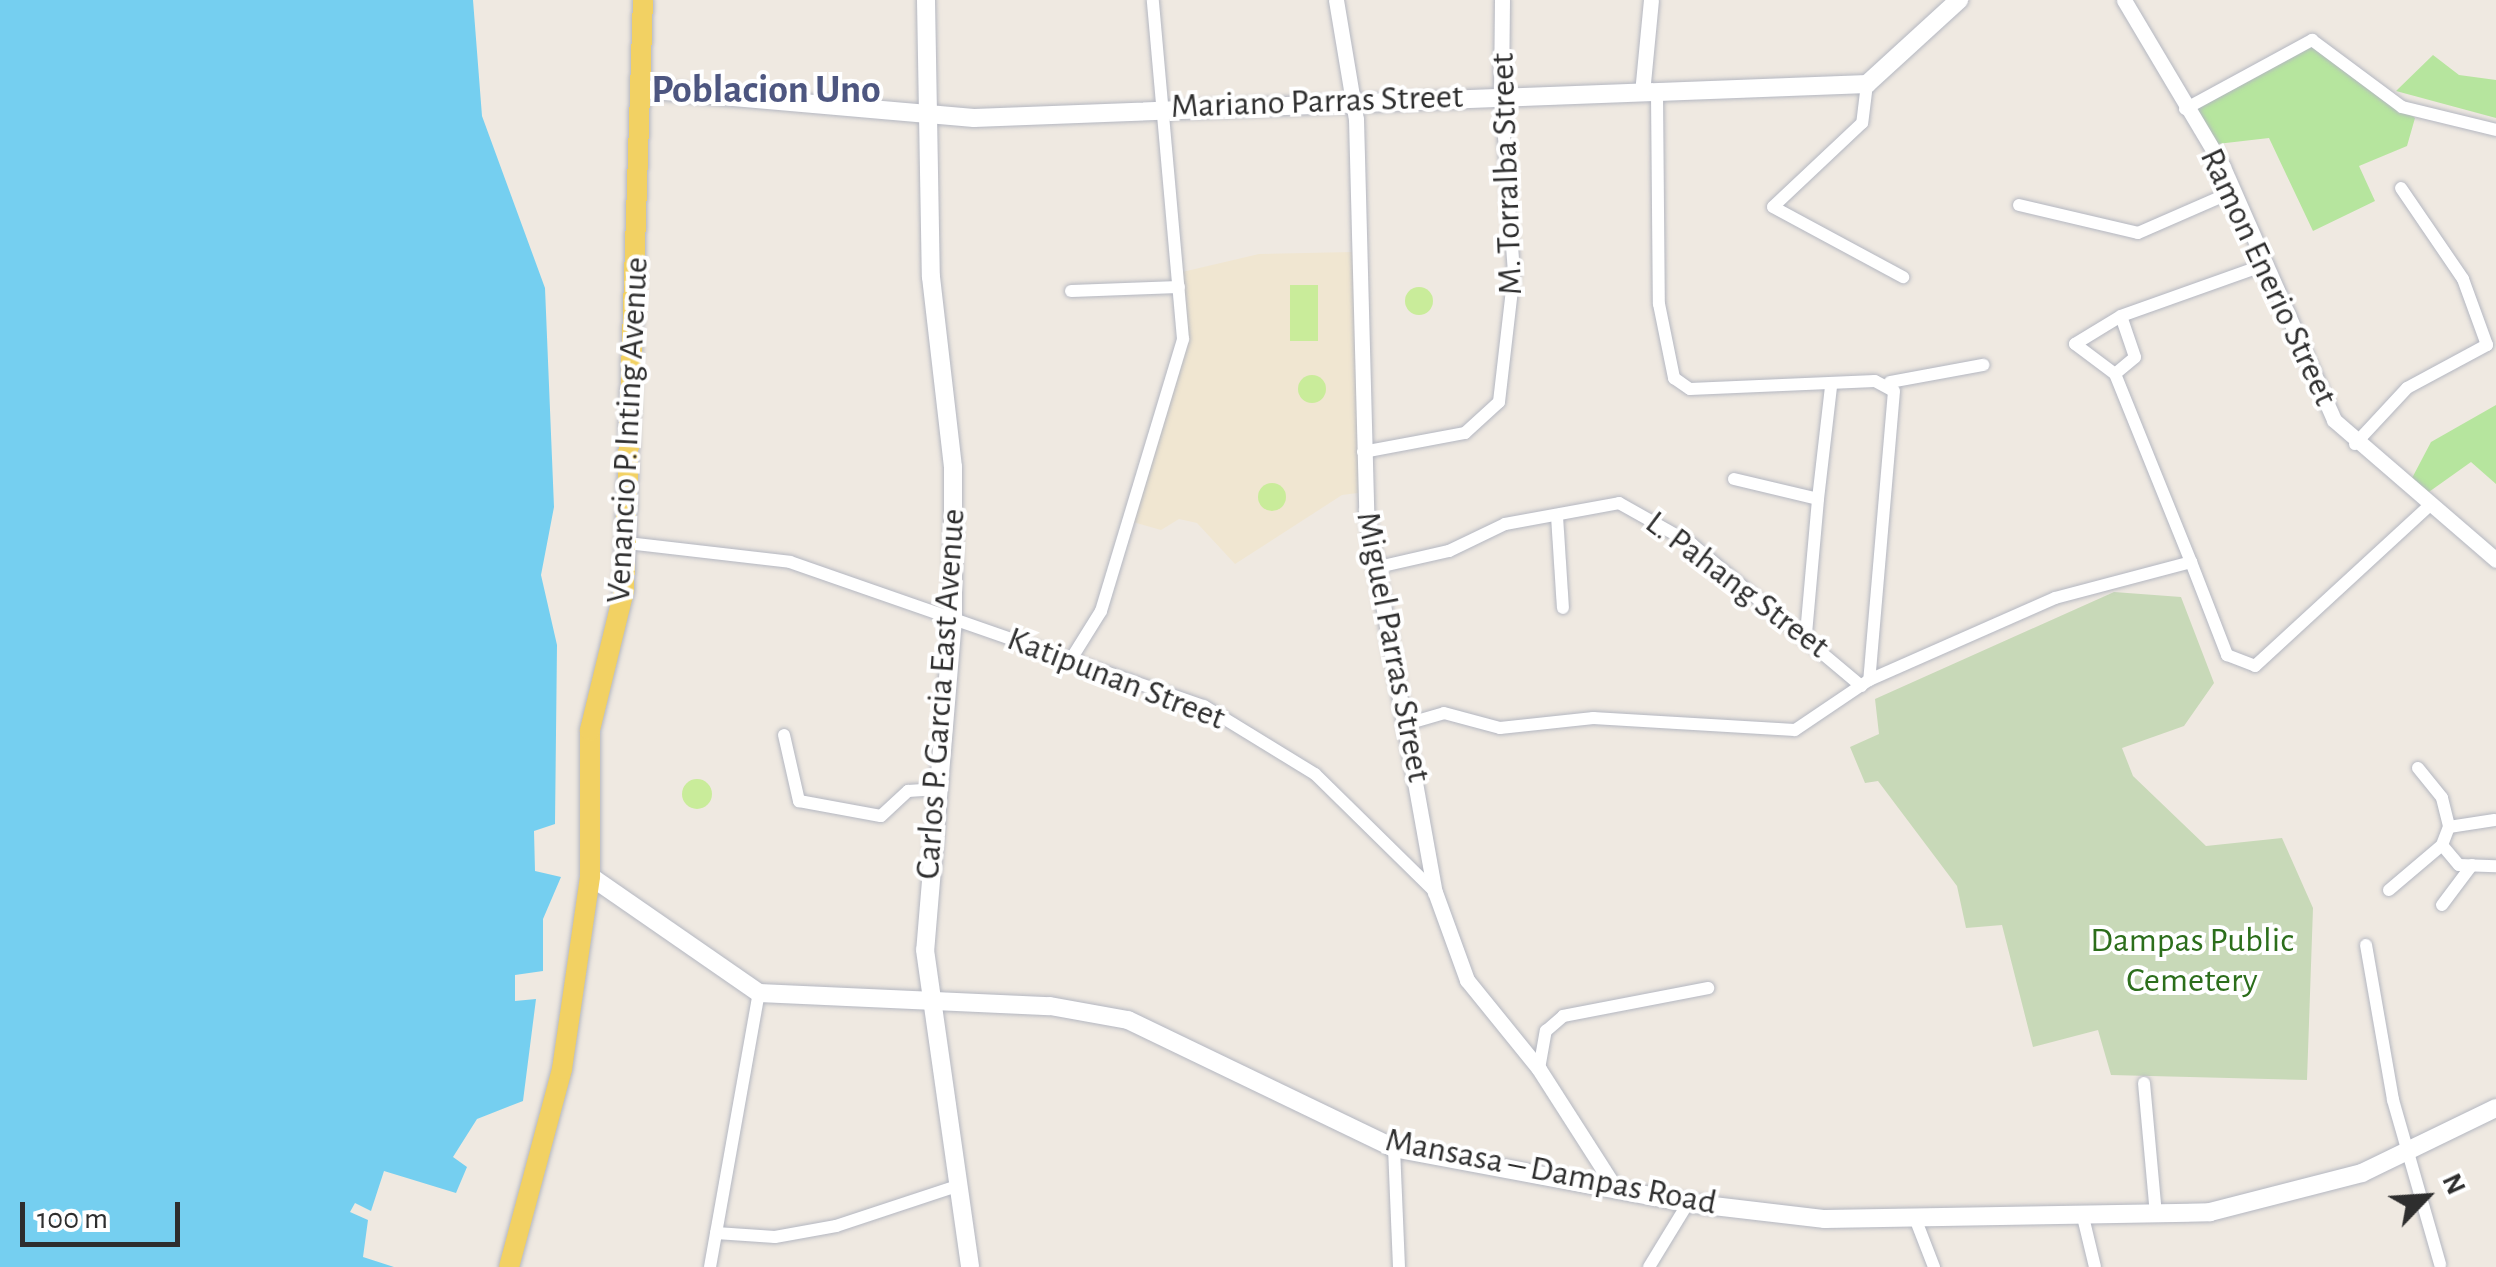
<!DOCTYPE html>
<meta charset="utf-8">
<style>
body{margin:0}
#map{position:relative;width:2496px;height:1267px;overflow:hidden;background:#efe9e1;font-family:"Alegreya Sans",sans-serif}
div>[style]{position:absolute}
.education>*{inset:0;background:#f0e6d1}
.green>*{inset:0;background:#b6e59e}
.cemetery>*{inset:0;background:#c8d9b8}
.pitch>*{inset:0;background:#c9ec9a;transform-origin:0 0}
.round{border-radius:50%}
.water>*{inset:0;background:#75cff0}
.roads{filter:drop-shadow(0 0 2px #b4b7c1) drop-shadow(0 0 2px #b4b7c1)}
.minor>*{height:12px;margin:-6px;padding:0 6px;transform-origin:6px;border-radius:6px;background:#fff}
.tertiary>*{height:15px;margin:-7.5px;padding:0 7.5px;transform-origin:7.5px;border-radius:7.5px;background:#fff}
.secondary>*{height:18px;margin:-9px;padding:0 9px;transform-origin:9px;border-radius:9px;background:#fff}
.primary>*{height:20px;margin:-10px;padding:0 10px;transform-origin:10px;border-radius:10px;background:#f2d163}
span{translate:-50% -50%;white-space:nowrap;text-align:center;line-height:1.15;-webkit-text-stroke:8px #fff;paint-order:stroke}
.street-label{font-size:35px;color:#2e2e2e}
.park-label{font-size:35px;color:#2c6e1b}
.quarter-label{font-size:40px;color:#4d5680;font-weight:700}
.north{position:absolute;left:2376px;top:1147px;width:100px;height:100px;-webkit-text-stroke:8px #fff;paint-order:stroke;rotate:65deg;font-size:28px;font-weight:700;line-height:40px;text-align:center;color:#2e2e2e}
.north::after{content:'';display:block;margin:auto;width:35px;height:45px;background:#2e2e2e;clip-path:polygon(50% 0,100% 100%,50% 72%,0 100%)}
.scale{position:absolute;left:20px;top:1202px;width:160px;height:45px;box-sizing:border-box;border:5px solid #2e2e2e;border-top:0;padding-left:12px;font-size:30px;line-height:35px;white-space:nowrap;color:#2e2e2e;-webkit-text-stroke:8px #fff;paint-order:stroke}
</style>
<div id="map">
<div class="education">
<div style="clip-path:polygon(1354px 252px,1365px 492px,1342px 495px,1235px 564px,1197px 523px,1179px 519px,1161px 530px,1126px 520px,1184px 340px,1178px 273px,1259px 254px)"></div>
</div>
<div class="green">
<div style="clip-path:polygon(2312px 46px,2415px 118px,2407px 146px,2359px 166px,2375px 201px,2313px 231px,2269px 138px,2217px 144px,2196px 108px)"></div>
<div style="clip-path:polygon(2433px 55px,2459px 75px,2496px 80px,2496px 118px,2396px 91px)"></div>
<div style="clip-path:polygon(2496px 405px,2496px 484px,2471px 462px,2426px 494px,2411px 480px,2431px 442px)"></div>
</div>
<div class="cemetery">
<div style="clip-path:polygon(2114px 592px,2181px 597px,2214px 683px,2184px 726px,2122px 748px,2133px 776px,2206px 846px,2282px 838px,2313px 908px,2307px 1080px,2111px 1075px,2098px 1030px,2033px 1047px,2002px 925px,1966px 928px,1957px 886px,1878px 781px,1865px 783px,1850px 747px,1879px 734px,1875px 699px)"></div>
</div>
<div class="pitch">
<div style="left:1290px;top:285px;width:28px;height:56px"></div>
<div class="round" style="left:1405px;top:287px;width:28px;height:28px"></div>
<div class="round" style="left:1298px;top:375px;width:28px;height:28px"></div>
<div class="round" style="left:1258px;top:483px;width:28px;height:28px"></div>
<div class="round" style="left:682px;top:779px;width:30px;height:30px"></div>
</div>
<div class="water">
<div style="clip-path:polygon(0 0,473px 0,482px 116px,545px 288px,554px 507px,541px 575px,557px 645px,555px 824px,534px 831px,535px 871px,561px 877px,543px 919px,543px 971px,515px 975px,515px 1001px,536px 999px,523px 1101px,477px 1119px,453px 1157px,467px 1167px,456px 1193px,384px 1171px,371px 1211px,355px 1203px,350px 1212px,368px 1220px,363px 1257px,394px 1267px,0 1267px)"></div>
</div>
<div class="roads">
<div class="minor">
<div style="left:1867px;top:84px;width:39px;rotate:97deg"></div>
<div style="left:1862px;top:123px;width:122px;rotate:136.7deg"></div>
<div style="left:1773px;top:207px;width:148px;rotate:28.3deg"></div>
<div style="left:1657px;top:94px;width:210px;rotate:89.5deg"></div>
<div style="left:1659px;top:304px;width:76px;rotate:78.5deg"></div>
<div style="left:1674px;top:378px;width:19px;rotate:35deg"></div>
<div style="left:1690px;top:389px;width:185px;rotate:-2.5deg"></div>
<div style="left:1875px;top:381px;width:21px;rotate:28deg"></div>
<div style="left:1894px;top:391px;width:290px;rotate:94.9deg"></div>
<div style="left:2185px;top:109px;width:145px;rotate:-28.5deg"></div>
<div style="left:2312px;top:40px;width:112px;rotate:36.7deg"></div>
<div style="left:2402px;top:107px;width:97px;rotate:13.7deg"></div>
<div style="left:2019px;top:205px;width:122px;rotate:13.2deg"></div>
<div style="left:2138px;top:233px;width:105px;rotate:-23.6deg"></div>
<div style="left:1071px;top:291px;width:108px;rotate:-2.1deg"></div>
<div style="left:2115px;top:374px;width:50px;rotate:-143.1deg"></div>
<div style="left:2075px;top:344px;width:54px;rotate:-31.3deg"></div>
<div style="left:1890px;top:382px;width:95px;rotate:-10.4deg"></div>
<div style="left:2355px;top:444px;width:76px;rotate:-47.1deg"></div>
<div style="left:2407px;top:388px;width:91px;rotate:-28.3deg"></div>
<div style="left:2487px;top:345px;width:70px;rotate:-110deg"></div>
<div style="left:2463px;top:279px;width:110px;rotate:-124.3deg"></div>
<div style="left:1363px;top:452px;width:104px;rotate:-10.6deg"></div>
<div style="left:1465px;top:433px;width:46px;rotate:-42.4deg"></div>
<div style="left:1499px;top:402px;width:130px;rotate:-83.4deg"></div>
<div style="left:1514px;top:273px;width:178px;rotate:-94.2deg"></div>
<div style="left:1734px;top:479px;width:86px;rotate:13.4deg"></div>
<div style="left:1818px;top:499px;width:114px;rotate:-83.4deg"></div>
<div style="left:1557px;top:516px;width:92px;rotate:86.3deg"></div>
<div style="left:627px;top:543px;width:164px;rotate:6.6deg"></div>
<div style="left:790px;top:562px;width:438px;rotate:19.2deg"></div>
<div style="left:1204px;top:706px;width:130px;rotate:31.5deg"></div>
<div style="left:1315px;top:774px;width:168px;rotate:44.5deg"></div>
<div style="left:2191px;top:562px;width:203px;rotate:-112deg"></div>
<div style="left:2115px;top:374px;width:26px;rotate:-40deg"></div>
<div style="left:2135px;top:357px;width:43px;rotate:-108.9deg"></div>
<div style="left:2121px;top:316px;width:155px;rotate:-19.6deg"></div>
<div style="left:1374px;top:568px;width:77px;rotate:-12.8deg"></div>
<div style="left:1449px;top:551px;width:62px;rotate:-25.7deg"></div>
<div style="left:1505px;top:524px;width:116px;rotate:-10.4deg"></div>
<div style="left:1619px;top:503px;width:84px;rotate:29.3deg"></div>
<div style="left:1692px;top:544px;width:221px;rotate:40deg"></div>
<div style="left:1806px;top:634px;width:136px;rotate:-84.9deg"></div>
<div style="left:1073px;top:656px;width:53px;rotate:-58.1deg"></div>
<div style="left:1101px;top:611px;width:284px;rotate:-73.2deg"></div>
<div style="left:1183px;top:339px;width:340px;rotate:-95.1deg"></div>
<div style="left:1410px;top:723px;width:35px;rotate:-16deg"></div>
<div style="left:1444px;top:713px;width:58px;rotate:15deg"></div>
<div style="left:1500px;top:728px;width:94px;rotate:-6.1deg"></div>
<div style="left:1593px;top:718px;width:202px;rotate:3.4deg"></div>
<div style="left:1795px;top:730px;width:89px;rotate:-34deg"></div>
<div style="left:1869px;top:680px;width:203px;rotate:-23.8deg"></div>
<div style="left:2055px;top:598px;width:141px;rotate:-14.8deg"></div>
<div style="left:2191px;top:562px;width:100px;rotate:68.8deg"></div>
<div style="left:2227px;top:655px;width:30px;rotate:21deg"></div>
<div style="left:2255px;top:666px;width:235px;rotate:-42.6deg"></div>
<div style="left:784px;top:735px;width:68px;rotate:77.2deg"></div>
<div style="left:799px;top:801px;width:83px;rotate:10.4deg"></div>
<div style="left:881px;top:816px;width:37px;rotate:-43deg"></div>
<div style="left:908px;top:791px;width:30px;rotate:-4deg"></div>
<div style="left:2418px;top:768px;width:38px;rotate:51deg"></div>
<div style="left:2442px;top:798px;width:30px;rotate:76deg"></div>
<div style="left:2449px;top:827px;width:46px;rotate:-8.8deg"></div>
<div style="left:2442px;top:845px;width:26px;rotate:50deg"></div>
<div style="left:2459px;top:865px;width:37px;rotate:2deg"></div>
<div style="left:2389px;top:890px;width:70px;rotate:-40.3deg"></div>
<div style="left:2442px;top:845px;width:19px;rotate:-69deg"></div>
<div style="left:2442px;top:905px;width:50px;rotate:-53.1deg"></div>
<div style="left:2366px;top:945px;width:157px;rotate:80.1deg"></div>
<div style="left:2393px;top:1100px;width:171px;rotate:74deg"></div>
<div style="left:1539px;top:1069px;width:39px;rotate:-80deg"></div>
<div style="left:1546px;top:1031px;width:23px;rotate:-41deg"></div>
<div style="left:1563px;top:1016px;width:148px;rotate:-10.9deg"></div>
<div style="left:2144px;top:1083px;width:132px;rotate:84.8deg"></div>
<div style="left:1394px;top:1148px;width:119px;rotate:87.6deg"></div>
<div style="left:2083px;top:1217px;width:51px;rotate:76.5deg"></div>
<div style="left:1915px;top:1218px;width:53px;rotate:68.8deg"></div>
<div style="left:716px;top:1233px;width:59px;rotate:3.9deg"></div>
<div style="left:775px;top:1237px;width:62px;rotate:-10.2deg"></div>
<div style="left:836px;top:1226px;width:131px;rotate:-18.3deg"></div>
<div style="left:710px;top:1267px;width:278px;rotate:-79.9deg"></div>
<div style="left:1649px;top:1267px;width:75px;rotate:-58.6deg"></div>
</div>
<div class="tertiary">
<div style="left:1336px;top:0;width:121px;rotate:80.5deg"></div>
<div style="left:1356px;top:119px;width:391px;rotate:88.5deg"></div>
<div style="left:1366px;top:510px;width:388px;rotate:79.8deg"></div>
<div style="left:1435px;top:892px;width:94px;rotate:70deg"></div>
<div style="left:1467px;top:980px;width:114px;rotate:51deg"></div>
<div style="left:1539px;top:1069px;width:135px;rotate:57.4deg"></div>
<div style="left:2124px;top:0;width:194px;rotate:59.3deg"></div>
<div style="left:2223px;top:167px;width:276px;rotate:66.3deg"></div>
<div style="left:2334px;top:420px;width:214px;rotate:40.8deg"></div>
<div style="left:1642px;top:93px;width:93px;rotate:-84.5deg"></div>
<div style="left:1501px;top:95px;width:95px;rotate:-89.4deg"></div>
</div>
<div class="secondary">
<div style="left:926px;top:0;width:277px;rotate:89deg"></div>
<div style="left:931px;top:277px;width:191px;rotate:83.4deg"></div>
<div style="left:953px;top:467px;width:152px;rotate:90deg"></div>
<div style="left:953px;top:619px;width:332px;rotate:94.8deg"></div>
<div style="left:925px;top:950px;width:320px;rotate:81.9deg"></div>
<div style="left:642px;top:89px;width:333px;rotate:5deg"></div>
<div style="left:974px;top:118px;width:894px;rotate:-2.18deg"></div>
<div style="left:1867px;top:84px;width:125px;rotate:-42.4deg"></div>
<div style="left:590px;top:876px;width:206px;rotate:34.7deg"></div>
<div style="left:759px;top:993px;width:291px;rotate:2.6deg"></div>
<div style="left:1050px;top:1006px;width:79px;rotate:10.2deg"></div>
<div style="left:1128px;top:1020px;width:295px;rotate:25.7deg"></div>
<div style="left:1394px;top:1148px;width:299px;rotate:10.6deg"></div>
<div style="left:1688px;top:1203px;width:138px;rotate:6.7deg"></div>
<div style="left:1825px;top:1219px;width:385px;rotate:-1deg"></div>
<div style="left:2210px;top:1212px;width:157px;rotate:-14.4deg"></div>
<div style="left:2362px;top:1173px;width:149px;rotate:-25.9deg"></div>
</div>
<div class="primary">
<div style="left:509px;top:1267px;width:205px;rotate:-75deg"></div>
<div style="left:562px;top:1069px;width:195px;rotate:-81.7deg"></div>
<div style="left:590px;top:876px;width:146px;rotate:-90deg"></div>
<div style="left:590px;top:730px;width:144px;rotate:-76.3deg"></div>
<div style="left:624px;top:590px;width:590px;rotate:-88.16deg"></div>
</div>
</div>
<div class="street-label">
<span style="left:1317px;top:102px;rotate:-2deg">Mariano Parras Street</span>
<span style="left:1507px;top:174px;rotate:-92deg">M. Torralba Street</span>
<span style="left:2268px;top:277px;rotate:65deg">Ramon Enerio Street</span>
<span style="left:628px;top:430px;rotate:-87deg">Venancio P. Inting Avenue</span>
<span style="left:1737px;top:585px;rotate:37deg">L. Pahang Street</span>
<span style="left:1393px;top:647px;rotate:79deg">Miguel Parras Street</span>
<span style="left:1116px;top:679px;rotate:21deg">Katipunan Street</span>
<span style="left:941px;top:694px;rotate:-86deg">Carlos P. Garcia East Avenue</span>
<span style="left:1551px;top:1172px;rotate:11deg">Mansasa – Dampas Road</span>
</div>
<div class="park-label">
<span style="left:2192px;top:961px">Dampas Public<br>Cemetery</span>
</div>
<div class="quarter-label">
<span style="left:766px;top:90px">Poblacion Uno</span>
</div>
<div class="north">N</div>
<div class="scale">100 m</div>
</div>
